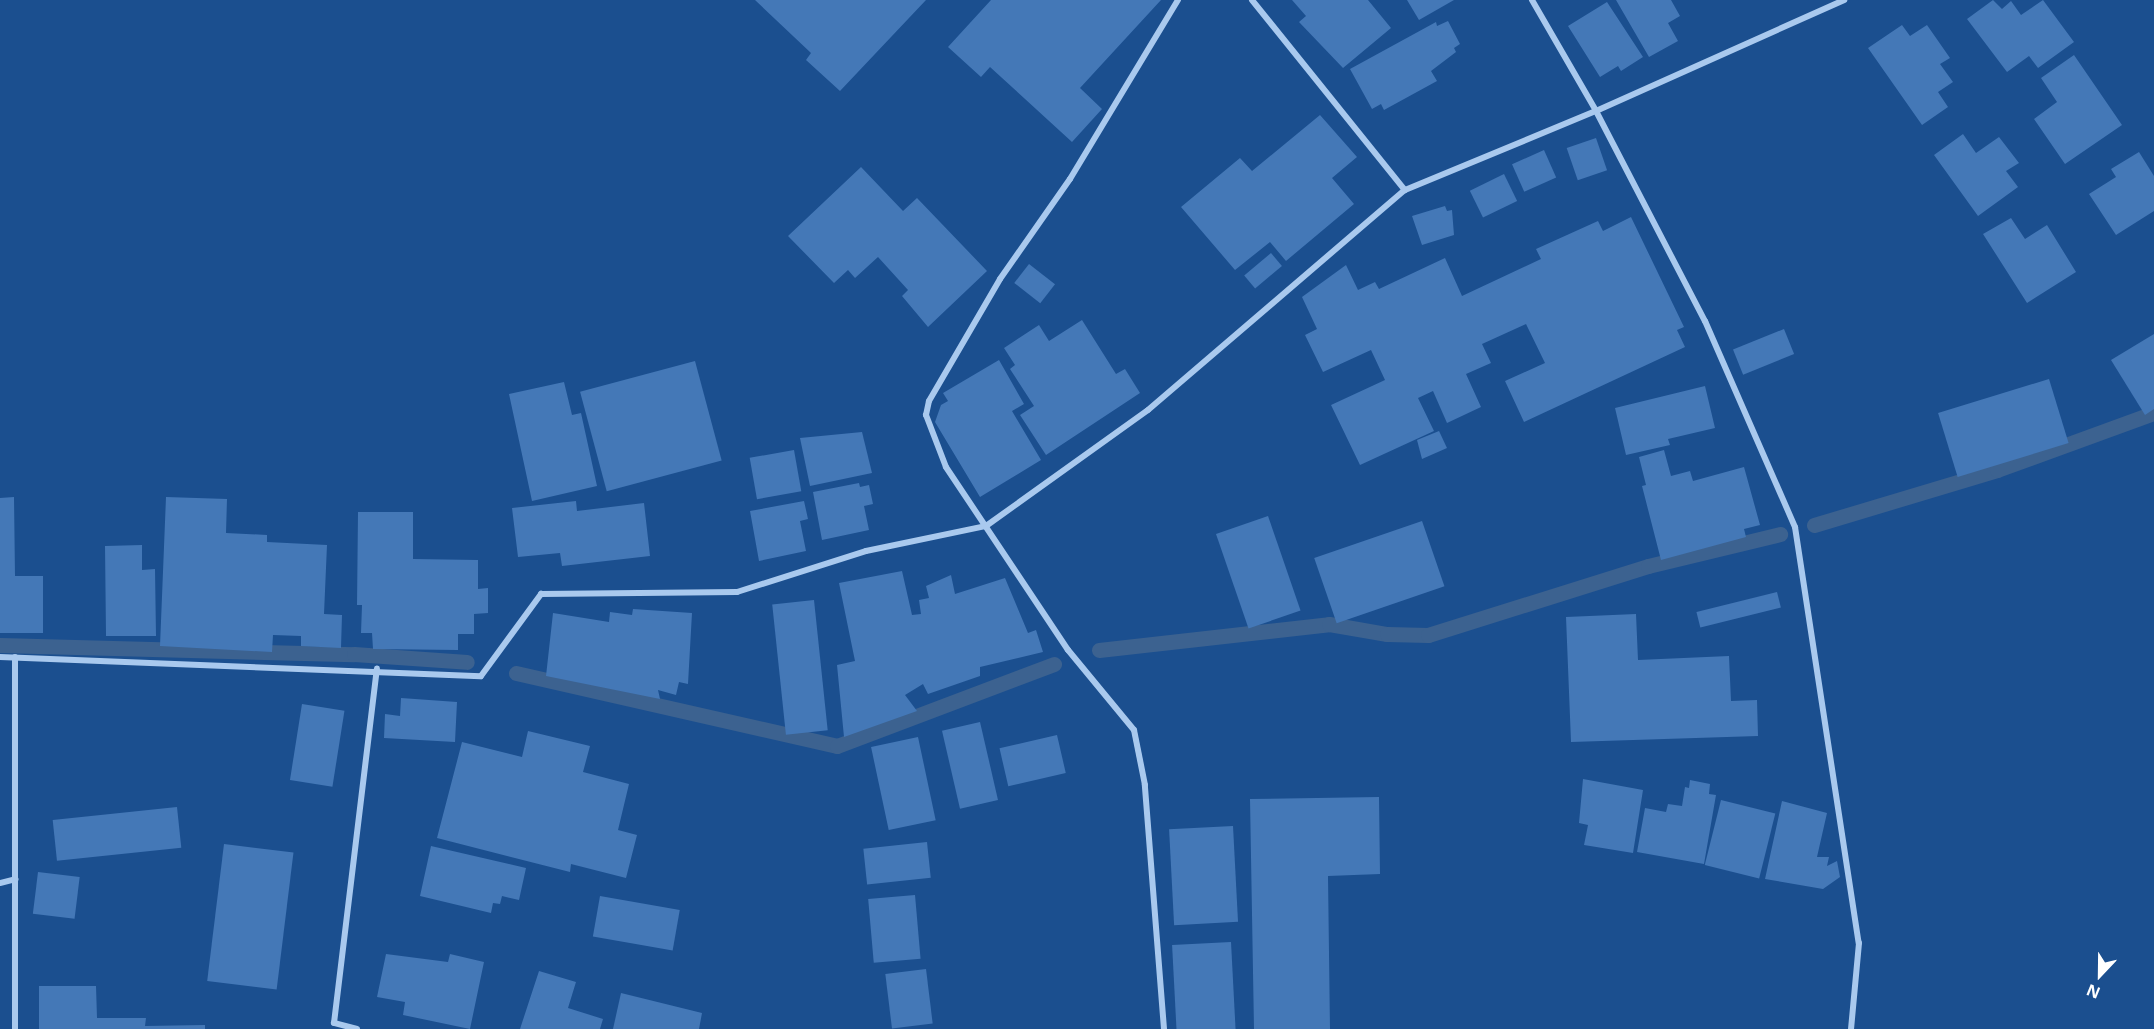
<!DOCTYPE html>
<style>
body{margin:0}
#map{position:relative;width:2154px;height:1029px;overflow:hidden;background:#1b4f8f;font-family:"Noto Sans",sans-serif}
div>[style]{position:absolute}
.stream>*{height:15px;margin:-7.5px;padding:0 7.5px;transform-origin:7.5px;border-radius:7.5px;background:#3c6290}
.building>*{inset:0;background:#4478b7;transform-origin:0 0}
.minor>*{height:6px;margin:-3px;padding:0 3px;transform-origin:3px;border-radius:3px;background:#a9c9ee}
span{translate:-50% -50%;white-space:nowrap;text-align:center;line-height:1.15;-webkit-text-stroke:4.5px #1b4f8f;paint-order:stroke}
.north{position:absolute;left:2070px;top:945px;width:60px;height:60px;-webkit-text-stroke:4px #1b4f8f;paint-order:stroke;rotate:202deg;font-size:16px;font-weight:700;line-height:24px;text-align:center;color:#fff}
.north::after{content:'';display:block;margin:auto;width:21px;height:27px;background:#fff;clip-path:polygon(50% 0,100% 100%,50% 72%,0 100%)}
</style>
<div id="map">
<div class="stream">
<div style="left:1814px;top:525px;width:191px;rotate:-16.7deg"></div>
<div style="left:1997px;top:470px;width:167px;rotate:-20deg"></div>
<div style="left:0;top:645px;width:354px;rotate:1.5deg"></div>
<div style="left:354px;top:654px;width:113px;rotate:4deg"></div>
<div style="left:1099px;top:650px;width:231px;rotate:-6.4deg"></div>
<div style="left:1329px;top:624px;width:59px;rotate:9.8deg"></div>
<div style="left:1387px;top:634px;width:41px;rotate:1.4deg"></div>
<div style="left:1428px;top:635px;width:231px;rotate:-17.4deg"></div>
<div style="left:1648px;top:566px;width:136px;rotate:-13.6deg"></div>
<div style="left:516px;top:673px;width:329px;rotate:12.8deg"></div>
<div style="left:837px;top:746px;width:232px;rotate:-20.7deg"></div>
</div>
<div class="building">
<div style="clip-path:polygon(755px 0,926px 0,840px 91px,806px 60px,811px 53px)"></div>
<div style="clip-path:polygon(991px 0,1161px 0,1080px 88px,1102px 109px,1072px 142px,990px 67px,981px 77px,948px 47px)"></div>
<div style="clip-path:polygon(1292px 0,1368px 0,1391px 28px,1343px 68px,1299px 22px,1306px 16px)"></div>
<div style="clip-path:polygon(1407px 0,1454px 0,1419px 20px)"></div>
<div style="clip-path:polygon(1616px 0,1671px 0,1680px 16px,1668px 23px,1678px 41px,1649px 57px)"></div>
<div style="clip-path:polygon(1993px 0,2002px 9px,2011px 1px,2021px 15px,2043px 0,2074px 42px,2038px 68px,2029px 56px,2007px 72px,1967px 19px)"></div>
<div style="clip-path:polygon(1607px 2px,1643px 57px,1621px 71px,1618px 66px,1600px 77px,1568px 26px)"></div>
<div style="clip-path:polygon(1448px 21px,1460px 44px,1454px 48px,1456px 52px,1431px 71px,1437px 81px,1384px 110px,1381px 104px,1372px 109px,1350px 69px,1436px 22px,1437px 26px)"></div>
<div style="clip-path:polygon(1902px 25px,1910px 36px,1927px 25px,1950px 58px,1940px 64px,1953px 82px,1938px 92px,1948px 107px,1922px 125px,1868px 48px)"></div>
<div style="clip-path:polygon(2074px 55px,2122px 125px,2065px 164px,2034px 119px,2057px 102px,2041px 78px)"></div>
<div style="clip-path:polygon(1320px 115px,1357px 157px,1332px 178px,1354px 204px,1286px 261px,1270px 242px,1235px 270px,1181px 207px,1240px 158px,1252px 171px)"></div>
<div style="clip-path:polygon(1963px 134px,1976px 153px,1999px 137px,2019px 163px,2006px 171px,2018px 187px,1978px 216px,1934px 155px)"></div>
<div style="left:1596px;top:138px;width:34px;height:31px;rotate:71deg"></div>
<div style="left:1544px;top:150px;width:30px;height:35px;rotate:66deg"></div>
<div style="clip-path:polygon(2139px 152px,2154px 176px,2154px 211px,2116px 235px,2089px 194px,2116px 177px,2111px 169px)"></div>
<div style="clip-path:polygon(861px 167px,903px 211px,917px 198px,987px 271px,928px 327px,902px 296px,908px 290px,878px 257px,855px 278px,848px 270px,834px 283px,788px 236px)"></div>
<div style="left:1504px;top:174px;width:30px;height:38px;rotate:64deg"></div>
<div style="clip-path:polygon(1445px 206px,1447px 211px,1452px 210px,1454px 235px,1422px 245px,1412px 216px)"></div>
<div style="clip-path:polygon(1631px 217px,1684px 327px,1677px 330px,1685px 347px,1524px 422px,1505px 381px,1545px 363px,1526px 324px,1482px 344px,1491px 363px,1466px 374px,1481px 407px,1447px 423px,1433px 391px,1418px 398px,1434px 431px,1360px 465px,1331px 405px,1385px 380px,1371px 350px,1323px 372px,1305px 335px,1317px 329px,1302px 297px,1346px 265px,1358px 290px,1375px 282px,1379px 289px,1445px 258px,1462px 296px,1541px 259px,1536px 249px,1598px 221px,1603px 231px)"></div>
<div style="clip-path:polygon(2011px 218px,2025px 239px,2047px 225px,2076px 272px,2027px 303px,1983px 234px)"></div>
<div style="left:1271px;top:253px;width:17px;height:35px;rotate:50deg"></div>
<div style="left:1029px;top:264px;width:33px;height:24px;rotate:38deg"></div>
<div style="clip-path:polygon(1082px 320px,1116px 374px,1125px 369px,1140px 393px,1046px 455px,1020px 415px,1034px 406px,1010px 369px,1015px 365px,1004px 348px,1039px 325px,1049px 341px)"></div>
<div style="left:1784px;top:329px;width:27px;height:55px;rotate:68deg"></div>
<div style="clip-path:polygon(2154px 334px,2154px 409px,2145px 415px,2111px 360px)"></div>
<div style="clip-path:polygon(999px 360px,1024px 404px,1012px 411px,1041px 460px,980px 497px,935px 422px,941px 405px,948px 401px,943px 393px)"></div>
<div style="left:695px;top:361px;width:103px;height:119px;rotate:75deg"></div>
<div style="left:2049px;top:379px;width:67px;height:116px;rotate:73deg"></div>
<div style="clip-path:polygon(564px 382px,572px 415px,581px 413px,597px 486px,532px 501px,509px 394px)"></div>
<div style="clip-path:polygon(1705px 386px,1715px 428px,1668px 439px,1670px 445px,1626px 455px,1615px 408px)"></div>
<div style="clip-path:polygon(1439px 431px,1447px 448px,1422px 459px,1417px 440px)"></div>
<div style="clip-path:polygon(862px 432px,872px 473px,810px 486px,800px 438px)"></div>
<div style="left:794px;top:450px;width:42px;height:45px;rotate:80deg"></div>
<div style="clip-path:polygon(1664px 450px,1671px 476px,1690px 471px,1693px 481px,1744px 467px,1760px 525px,1744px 529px,1746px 537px,1661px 560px,1642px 486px,1646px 485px,1639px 457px)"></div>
<div style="clip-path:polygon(859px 483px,860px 487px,869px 485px,873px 504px,864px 506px,869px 530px,822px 540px,813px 492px)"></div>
<div style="clip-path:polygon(14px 497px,15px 576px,43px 576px,43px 633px,0 633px,0 498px)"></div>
<div style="clip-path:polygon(166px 497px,227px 499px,226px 533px,267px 535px,267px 542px,327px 545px,324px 614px,342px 615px,341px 648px,301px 646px,301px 636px,273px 635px,272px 652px,160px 646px)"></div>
<div style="clip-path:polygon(576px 501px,577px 511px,644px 503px,650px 556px,562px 566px,560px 553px,518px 557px,512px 508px)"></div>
<div style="clip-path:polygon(804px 501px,808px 519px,800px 521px,806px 551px,759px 561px,750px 511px)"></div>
<div style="clip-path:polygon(358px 512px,413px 512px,413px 559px,478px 560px,478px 589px,488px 588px,488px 613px,474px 614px,474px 634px,458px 634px,458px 650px,373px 649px,372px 633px,361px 633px,362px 605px,357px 605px)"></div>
<div style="left:1268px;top:516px;width:100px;height:55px;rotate:71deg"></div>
<div style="left:1422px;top:521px;width:69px;height:114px;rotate:71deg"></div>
<div style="clip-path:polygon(142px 545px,142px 570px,155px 569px,156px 636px,106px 636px,105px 546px)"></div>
<div style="clip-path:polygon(902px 571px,912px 615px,921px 614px,919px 600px,929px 598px,926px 586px,951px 575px,955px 594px,1005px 578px,1028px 633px,1036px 630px,1043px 652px,980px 667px,980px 676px,928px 694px,923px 684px,905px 695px,917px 711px,844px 737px,837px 665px,855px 661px,839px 583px)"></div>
<div style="left:1777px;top:592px;width:16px;height:83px;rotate:76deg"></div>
<div style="left:814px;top:600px;width:131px;height:42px;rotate:84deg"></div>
<div style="clip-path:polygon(633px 609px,692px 613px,688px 684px,679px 682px,676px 695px,658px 690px,660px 699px,546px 676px,553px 613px,609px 622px,610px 612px,632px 615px)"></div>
<div style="clip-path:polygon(1636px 614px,1638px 660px,1729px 656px,1731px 701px,1757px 700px,1758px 736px,1571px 742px,1566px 617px)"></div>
<div style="clip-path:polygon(401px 698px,457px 702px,455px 742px,384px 738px,385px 714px,400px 716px)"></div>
<div style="left:302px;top:704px;width:43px;height:77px;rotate:9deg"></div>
<div style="left:980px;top:722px;width:80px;height:39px;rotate:77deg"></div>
<div style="clip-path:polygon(528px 731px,590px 746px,583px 772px,629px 784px,618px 830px,637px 835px,626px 878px,571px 864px,570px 872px,437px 838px,462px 742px,522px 757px)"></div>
<div style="left:1057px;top:735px;width:39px;height:59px;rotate:77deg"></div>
<div style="left:918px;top:737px;width:85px;height:48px;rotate:78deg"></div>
<div style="clip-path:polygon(1583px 779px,1643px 790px,1633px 853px,1584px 845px,1588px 825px,1579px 823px)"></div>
<div style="clip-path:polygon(1690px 780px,1710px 784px,1709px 794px,1716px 795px,1704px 864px,1637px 852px,1645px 808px,1666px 812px,1668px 804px,1682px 806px,1685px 787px,1689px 788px)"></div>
<div style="clip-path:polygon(1379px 797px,1380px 874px,1328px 876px,1330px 1029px,1254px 1029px,1250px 799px)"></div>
<div style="left:1721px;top:800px;width:56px;height:67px;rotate:14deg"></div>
<div style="clip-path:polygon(1782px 801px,1827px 813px,1817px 857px,1829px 857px,1827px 866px,1837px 861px,1840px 877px,1823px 889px,1765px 879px)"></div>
<div style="left:177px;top:807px;width:41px;height:125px;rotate:84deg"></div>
<div style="left:1233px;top:826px;width:96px;height:64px;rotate:87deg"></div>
<div style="left:927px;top:842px;width:36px;height:64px;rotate:84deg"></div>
<div style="left:224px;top:844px;width:70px;height:138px;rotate:7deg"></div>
<div style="clip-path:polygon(431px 846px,526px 868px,519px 900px,502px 896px,500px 904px,493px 903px,491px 913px,420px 896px)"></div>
<div style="left:38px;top:872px;width:42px;height:42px;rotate:7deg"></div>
<div style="left:915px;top:895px;width:64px;height:47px;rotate:85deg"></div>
<div style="left:600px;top:896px;width:81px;height:41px;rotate:10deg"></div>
<div style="left:1231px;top:942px;width:87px;height:59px;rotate:87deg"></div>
<div style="clip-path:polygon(386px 954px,448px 962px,450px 954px,484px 962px,470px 1029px,403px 1015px,405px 1002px,377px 997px)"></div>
<div style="left:926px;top:969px;width:55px;height:41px;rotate:83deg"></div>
<div style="clip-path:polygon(539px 971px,576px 982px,568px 1008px,603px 1019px,600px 1029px,520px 1029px)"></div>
<div style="clip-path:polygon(39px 986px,96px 986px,97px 1018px,146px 1018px,145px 1026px,205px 1025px,205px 1029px,39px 1029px)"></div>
<div style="clip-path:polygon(621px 993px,702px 1013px,699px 1029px,613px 1029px)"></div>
</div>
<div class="minor">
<div style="left:1252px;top:0;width:244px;rotate:51.2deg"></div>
<div style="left:1532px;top:0;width:128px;rotate:60deg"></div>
<div style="left:1596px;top:111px;width:237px;rotate:62.6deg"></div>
<div style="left:1705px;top:321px;width:225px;rotate:66.4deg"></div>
<div style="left:1795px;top:527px;width:421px;rotate:81.3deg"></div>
<div style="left:1859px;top:943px;width:86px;rotate:95.3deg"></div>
<div style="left:0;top:657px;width:481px;rotate:2.3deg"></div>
<div style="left:481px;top:676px;width:102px;rotate:-53.8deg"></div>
<div style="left:541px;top:594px;width:196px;rotate:-0.6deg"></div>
<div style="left:737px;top:592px;width:135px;rotate:-17.6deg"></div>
<div style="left:866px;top:551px;width:123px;rotate:-11.8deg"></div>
<div style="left:986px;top:526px;width:199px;rotate:-35.6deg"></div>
<div style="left:1148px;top:410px;width:338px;rotate:-40.6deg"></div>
<div style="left:1405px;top:190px;width:207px;rotate:-22.5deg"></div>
<div style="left:1596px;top:111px;width:272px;rotate:-24.1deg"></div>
<div style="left:0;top:883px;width:16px;rotate:-14deg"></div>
<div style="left:15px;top:1029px;width:372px;rotate:-90deg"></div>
<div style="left:357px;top:1029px;width:24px;rotate:-165deg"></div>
<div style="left:334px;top:1023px;width:357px;rotate:-83.1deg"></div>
<div style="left:1164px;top:1029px;width:245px;rotate:-94.5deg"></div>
<div style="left:1145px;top:785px;width:56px;rotate:-101.3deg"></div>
<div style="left:1134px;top:730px;width:104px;rotate:-129.5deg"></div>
<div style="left:1068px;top:650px;width:220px;rotate:-123.7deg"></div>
<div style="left:946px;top:467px;width:56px;rotate:-111deg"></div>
<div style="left:926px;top:415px;width:14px;rotate:-78deg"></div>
<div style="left:929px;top:401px;width:141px;rotate:-59.8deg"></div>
<div style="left:1000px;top:279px;width:122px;rotate:-55deg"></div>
<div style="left:1070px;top:179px;width:209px;rotate:-58.9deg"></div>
</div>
<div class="north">N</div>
</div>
